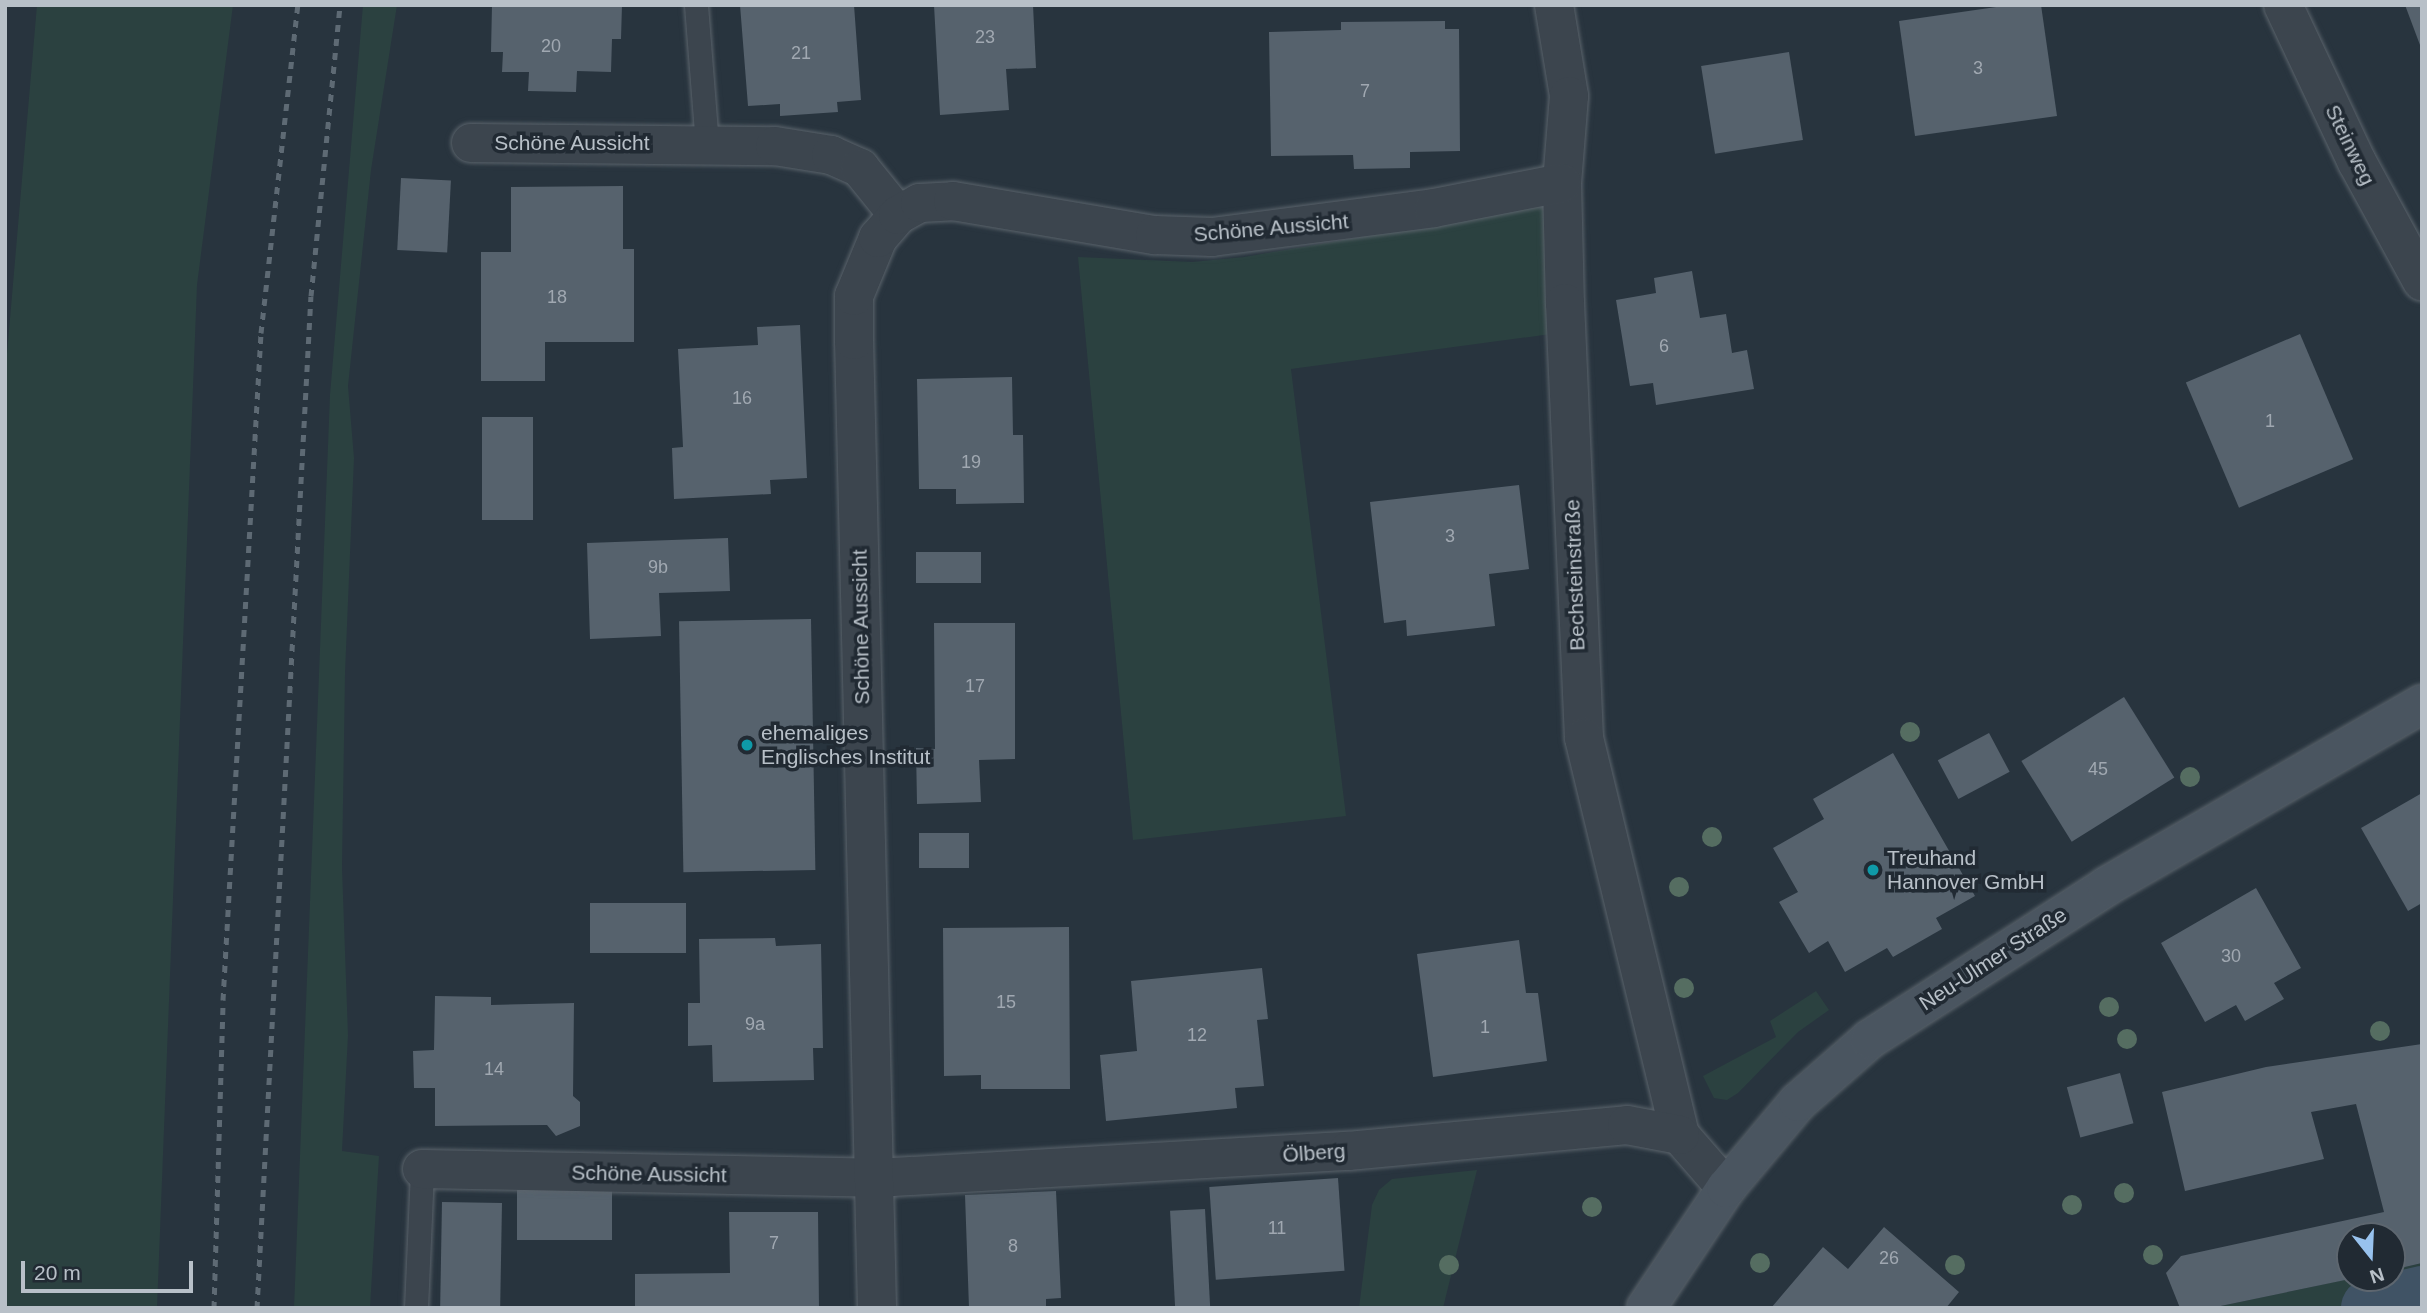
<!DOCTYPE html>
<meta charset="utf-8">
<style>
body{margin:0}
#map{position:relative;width:2427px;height:1313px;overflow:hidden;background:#28343e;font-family:Arial,sans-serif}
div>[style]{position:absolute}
.green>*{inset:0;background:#2b4140}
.canal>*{height:60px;margin:-30px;padding:0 30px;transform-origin:30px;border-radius:30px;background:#405365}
.building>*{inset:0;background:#56626d;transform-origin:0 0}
.roads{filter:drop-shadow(0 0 2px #5a636b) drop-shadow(0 0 2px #5a636b)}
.service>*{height:23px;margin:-11.5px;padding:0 11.5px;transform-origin:11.5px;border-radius:11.5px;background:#3c454e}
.minor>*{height:38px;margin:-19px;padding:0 19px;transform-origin:19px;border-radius:19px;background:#3c454e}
.tertiary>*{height:38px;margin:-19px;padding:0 19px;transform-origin:19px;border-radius:19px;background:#3c454e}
.secondary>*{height:38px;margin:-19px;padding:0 19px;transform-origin:19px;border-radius:19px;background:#4a5560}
.rail>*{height:5px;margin-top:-2.5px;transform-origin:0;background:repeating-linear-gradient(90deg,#5e6a74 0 7px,transparent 0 14px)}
.trees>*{width:20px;height:20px;margin:-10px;border-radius:50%;background:#556d61}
.dots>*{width:19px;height:19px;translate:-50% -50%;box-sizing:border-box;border:4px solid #212a33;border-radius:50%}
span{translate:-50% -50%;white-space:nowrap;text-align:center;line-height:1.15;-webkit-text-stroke:7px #212a33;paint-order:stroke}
.number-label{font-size:18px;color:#a0a8b1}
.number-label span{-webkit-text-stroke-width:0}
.street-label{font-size:21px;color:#b8c0c8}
.poi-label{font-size:21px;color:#b8c0c8}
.left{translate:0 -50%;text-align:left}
.frame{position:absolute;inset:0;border:7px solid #b8c0c8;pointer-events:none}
.north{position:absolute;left:2336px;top:1222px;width:70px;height:70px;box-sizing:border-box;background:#212a33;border:2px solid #5d666f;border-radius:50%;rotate:162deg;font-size:19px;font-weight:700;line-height:28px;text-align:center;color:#b8c0c8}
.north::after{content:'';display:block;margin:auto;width:24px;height:32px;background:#98c2ee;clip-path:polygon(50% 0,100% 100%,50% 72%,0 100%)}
.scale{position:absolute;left:21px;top:1261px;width:172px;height:32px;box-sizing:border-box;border:4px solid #b8c0c8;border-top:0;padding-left:9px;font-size:21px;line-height:24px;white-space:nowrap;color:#b8c0c8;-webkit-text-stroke:5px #212a33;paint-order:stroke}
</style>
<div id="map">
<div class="green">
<div style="clip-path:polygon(37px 5px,233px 5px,197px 285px,157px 1308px,5px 1308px,5px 377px)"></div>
<div style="clip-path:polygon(363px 5px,397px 5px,371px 170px,348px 386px,354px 458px,345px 673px,342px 868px,348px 1035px,342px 1151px,379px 1156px,370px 1308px,294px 1308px,330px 395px)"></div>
<div style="clip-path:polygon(1543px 206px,1551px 334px,1291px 369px,1346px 816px,1133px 840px,1078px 257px,1192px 262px,1244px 257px)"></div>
<div style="clip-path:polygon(1816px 991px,1829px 1010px,1798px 1032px,1738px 1093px,1727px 1100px,1714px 1098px,1703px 1076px,1776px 1037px,1770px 1021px)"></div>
<div style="clip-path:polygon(1477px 1170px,1443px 1308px,1359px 1308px,1372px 1205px,1379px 1190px,1392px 1179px)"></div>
<div style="clip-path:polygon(2422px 1263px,2422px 1308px,2211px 1308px,2353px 1278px,2392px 1278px,2392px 1270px)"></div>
</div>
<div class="canal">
<div style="left:2371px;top:1308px;width:52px;rotate:-13.2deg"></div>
</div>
<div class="building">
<div style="clip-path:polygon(492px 5px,622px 5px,621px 39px,612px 39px,611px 72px,577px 71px,576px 92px,528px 91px,529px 72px,502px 72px,503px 52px,491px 52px)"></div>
<div style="clip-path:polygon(740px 5px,854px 5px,861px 100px,837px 102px,838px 112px,780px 116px,780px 104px,748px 106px)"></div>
<div style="clip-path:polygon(934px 5px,1033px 5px,1036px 68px,1006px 69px,1009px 110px,940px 115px)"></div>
<div style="clip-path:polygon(2010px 5px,2041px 5px,2057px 116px,1915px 136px,1899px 21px)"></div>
<div style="clip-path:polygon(2405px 5px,2422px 5px,2422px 44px,2420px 45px)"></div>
<div style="clip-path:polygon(1445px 21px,1445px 29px,1459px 29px,1460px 151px,1410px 152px,1410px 168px,1354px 169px,1353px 155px,1271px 156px,1269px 32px,1341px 30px,1341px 22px)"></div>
<div style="left:1789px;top:52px;width:89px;height:89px;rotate:81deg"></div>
<div style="left:401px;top:178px;width:50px;height:72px;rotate:3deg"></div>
<div style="clip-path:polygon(623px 186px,623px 249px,634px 249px,634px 342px,545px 342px,545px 381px,481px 381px,481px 252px,511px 252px,511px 187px)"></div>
<div style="clip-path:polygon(1692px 271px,1700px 318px,1726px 314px,1732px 353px,1747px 350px,1754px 389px,1656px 405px,1653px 383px,1630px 386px,1616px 300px,1656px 293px,1654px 278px)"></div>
<div style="clip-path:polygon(800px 325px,807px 478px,770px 480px,771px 494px,674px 499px,672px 448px,683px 447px,678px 349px,758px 345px,757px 327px)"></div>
<div style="left:2300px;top:334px;width:136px;height:124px;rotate:67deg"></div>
<div style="clip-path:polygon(1012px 377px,1013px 435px,1023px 435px,1024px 503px,956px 504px,956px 489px,919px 489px,917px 379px)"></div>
<div style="left:482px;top:417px;width:51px;height:103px"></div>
<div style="clip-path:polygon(1519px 485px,1529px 569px,1489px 574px,1495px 626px,1407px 636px,1406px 620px,1384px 623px,1370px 502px)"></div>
<div style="clip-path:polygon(728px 538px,730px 591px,659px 593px,661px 636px,590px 639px,587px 543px)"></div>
<div style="left:916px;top:552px;width:65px;height:31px"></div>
<div style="left:811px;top:619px;width:251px;height:132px;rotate:89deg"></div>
<div style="clip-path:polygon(934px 623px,1015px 623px,1015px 759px,979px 760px,981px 802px,917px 804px,916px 748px,935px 749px)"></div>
<div style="left:2124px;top:697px;width:95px;height:121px;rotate:58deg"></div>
<div style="left:1989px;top:733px;width:44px;height:58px;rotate:62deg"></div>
<div style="clip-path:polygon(1893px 753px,1975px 896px,1936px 918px,1942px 929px,1893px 957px,1887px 948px,1845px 972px,1828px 941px,1809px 953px,1779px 902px,1798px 892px,1773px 848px,1824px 819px,1813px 799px)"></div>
<div style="clip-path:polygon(2422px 793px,2422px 903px,2408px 911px,2361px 828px)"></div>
<div style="left:919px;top:833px;width:50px;height:35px"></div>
<div style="clip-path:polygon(2256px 888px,2301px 968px,2274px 983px,2284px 999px,2245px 1021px,2236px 1005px,2205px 1022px,2161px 943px)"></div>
<div style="left:686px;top:903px;width:50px;height:96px;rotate:90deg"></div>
<div style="clip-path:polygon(1069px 927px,1070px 1089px,981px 1089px,981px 1075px,944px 1076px,943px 928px)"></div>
<div style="clip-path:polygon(775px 938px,776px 946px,821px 944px,823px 1048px,813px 1048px,814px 1080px,713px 1082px,712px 1045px,688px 1046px,688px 1003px,700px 1003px,699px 939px)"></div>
<div style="clip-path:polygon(1519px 940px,1526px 993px,1538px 993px,1547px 1061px,1433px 1077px,1417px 954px)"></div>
<div style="clip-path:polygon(1262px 968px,1268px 1019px,1257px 1020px,1264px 1086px,1235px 1088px,1237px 1108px,1106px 1121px,1100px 1055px,1137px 1051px,1131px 981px)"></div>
<div style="clip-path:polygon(435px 996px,491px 997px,491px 1005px,574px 1003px,573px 1096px,580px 1102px,580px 1126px,556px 1136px,547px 1125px,435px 1126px,435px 1088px,414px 1088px,413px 1051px,434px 1050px)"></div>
<div style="clip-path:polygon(2422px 1044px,2422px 1263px,2392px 1270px,2392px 1236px,2350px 1236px,2350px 1279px,2211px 1308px,2180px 1308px,2166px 1273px,2181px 1256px,2384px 1212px,2356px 1104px,2311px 1112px,2324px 1159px,2185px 1191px,2162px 1092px,2266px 1067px)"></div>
<div style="left:2120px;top:1073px;width:52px;height:55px;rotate:75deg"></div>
<div style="left:1338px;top:1178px;width:93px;height:129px;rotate:86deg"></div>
<div style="left:612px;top:1190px;width:50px;height:95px;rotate:90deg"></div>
<div style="clip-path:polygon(1056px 1191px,1061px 1298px,1046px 1299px,1046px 1308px,969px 1308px,965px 1195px)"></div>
<div style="left:442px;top:1202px;width:60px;height:106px;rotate:1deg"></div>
<div style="left:1205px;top:1209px;width:99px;height:35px;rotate:87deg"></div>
<div style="clip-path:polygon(729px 1212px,818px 1212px,819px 1308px,635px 1308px,635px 1274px,730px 1273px)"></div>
<div style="clip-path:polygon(1884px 1227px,1959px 1292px,1946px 1308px,1771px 1308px,1823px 1247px,1848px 1269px)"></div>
</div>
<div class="roads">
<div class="service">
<div style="left:696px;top:5px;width:139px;rotate:85.5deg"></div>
<div style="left:416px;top:1308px;width:139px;rotate:-87.5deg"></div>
</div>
<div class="minor">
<div style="left:1554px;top:5px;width:92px;rotate:80.6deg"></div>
<div style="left:1569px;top:96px;width:87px;rotate:94.6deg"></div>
<div style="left:1562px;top:183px;width:120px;rotate:88.6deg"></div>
<div style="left:1565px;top:303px;width:435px;rotate:87.5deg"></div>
<div style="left:1584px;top:738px;width:408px;rotate:76.4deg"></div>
<div style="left:1680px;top:1135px;width:70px;rotate:49deg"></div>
<div style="left:471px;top:143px;width:304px;rotate:0.6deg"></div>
<div style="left:775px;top:146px;width:57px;rotate:9.1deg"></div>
<div style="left:831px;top:155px;width:32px;rotate:24deg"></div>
<div style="left:860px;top:168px;width:60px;rotate:51deg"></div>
<div style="left:422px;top:1169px;width:454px;rotate:1.1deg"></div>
<div style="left:876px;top:1178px;width:473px;rotate:-3.3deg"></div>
<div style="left:1348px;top:1151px;width:280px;rotate:-5.3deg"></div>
<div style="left:1627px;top:1125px;width:54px;rotate:10.7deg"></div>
<div style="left:877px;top:1308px;width:968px;rotate:-91.36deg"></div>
<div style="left:854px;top:340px;width:44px;rotate:-90deg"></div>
<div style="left:854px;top:296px;width:63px;rotate:-67.5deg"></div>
<div style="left:878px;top:238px;width:30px;rotate:-49deg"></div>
<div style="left:898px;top:215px;width:25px;rotate:-29deg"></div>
<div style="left:920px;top:203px;width:33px;rotate:-3deg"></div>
<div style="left:953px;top:201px;width:205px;rotate:9.6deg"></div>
<div style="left:1155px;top:235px;width:57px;rotate:2deg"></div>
<div style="left:1212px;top:237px;width:224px;rotate:-7.4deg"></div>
<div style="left:1434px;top:208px;width:130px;rotate:-11.1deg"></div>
</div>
<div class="tertiary">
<div style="left:2283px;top:5px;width:174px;rotate:64.8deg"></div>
<div style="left:2357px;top:162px;width:136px;rotate:61.4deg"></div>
</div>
<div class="secondary">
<div style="left:1646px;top:1308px;width:144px;rotate:-56.3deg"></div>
<div style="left:1726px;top:1188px;width:112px;rotate:-50.1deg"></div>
<div style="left:1798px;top:1102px;width:96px;rotate:-41.2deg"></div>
<div style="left:1870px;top:1039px;width:282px;rotate:-32.8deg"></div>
<div style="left:2107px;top:886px;width:364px;rotate:-30deg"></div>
</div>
</div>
<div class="rail">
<div style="left:214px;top:1308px;width:308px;rotate:-88.3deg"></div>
<div style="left:223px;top:1000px;width:668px;rotate:-86.74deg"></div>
<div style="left:261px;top:333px;width:330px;rotate:-83.6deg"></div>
<div style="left:257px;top:1308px;width:1013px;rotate:-86.95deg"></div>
<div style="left:311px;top:296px;width:292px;rotate:-84.3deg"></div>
</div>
<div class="trees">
<div style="left:1910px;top:732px"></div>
<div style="left:2190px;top:777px"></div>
<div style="left:1712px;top:837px"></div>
<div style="left:1679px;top:887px"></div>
<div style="left:1684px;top:988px"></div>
<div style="left:2109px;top:1007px"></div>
<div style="left:2380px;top:1031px"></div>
<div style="left:2127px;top:1039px"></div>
<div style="left:2124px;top:1193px"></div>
<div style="left:2072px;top:1205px"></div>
<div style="left:1592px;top:1207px"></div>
<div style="left:2153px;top:1255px"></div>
<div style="left:1760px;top:1263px"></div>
<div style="left:1449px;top:1265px"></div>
<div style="left:1955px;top:1265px"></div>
</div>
<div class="dots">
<div style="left:747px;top:745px;background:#0f9aa8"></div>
<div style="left:1873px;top:870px;background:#0f9aa8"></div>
</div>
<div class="number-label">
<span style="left:985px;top:37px">23</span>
<span style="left:551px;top:46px">20</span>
<span style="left:801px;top:53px">21</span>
<span style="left:1978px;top:68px">3</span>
<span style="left:1365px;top:91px">7</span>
<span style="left:557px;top:297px">18</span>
<span style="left:1664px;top:346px">6</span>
<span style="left:742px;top:398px">16</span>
<span style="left:2270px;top:421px">1</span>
<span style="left:971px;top:462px">19</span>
<span style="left:1450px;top:536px">3</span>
<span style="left:658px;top:567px">9b</span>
<span style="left:975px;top:686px">17</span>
<span style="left:2098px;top:769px">45</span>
<span style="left:2231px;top:956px">30</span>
<span style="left:1006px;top:1002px">15</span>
<span style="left:755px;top:1024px">9a</span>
<span style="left:1485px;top:1027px">1</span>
<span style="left:1197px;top:1035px">12</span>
<span style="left:494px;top:1069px">14</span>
<span style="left:1277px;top:1228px">11</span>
<span style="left:774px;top:1243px">7</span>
<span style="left:1013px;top:1246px">8</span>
<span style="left:1889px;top:1258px">26</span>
</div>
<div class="street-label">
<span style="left:572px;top:143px">Schöne Aussicht</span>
<span style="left:2350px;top:145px;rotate:64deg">Steinweg</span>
<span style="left:1271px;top:228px;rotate:-5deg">Schöne Aussicht</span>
<span style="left:1575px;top:575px;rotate:-92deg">Bechsteinstraße</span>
<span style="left:861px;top:627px;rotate:-91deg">Schöne Aussicht</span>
<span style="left:1993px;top:959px;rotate:-33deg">Neu-Ulmer Straße</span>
<span style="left:1314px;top:1153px;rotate:-4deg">Ölberg</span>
<span style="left:649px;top:1174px;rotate:1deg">Schöne Aussicht</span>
</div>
<div class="poi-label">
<span class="left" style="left:761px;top:745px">ehemaliges<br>Englisches Institut</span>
<span class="left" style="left:1887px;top:870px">Treuhand<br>Hannover GmbH</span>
</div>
<div class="frame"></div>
<div class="north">N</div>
<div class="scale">20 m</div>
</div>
